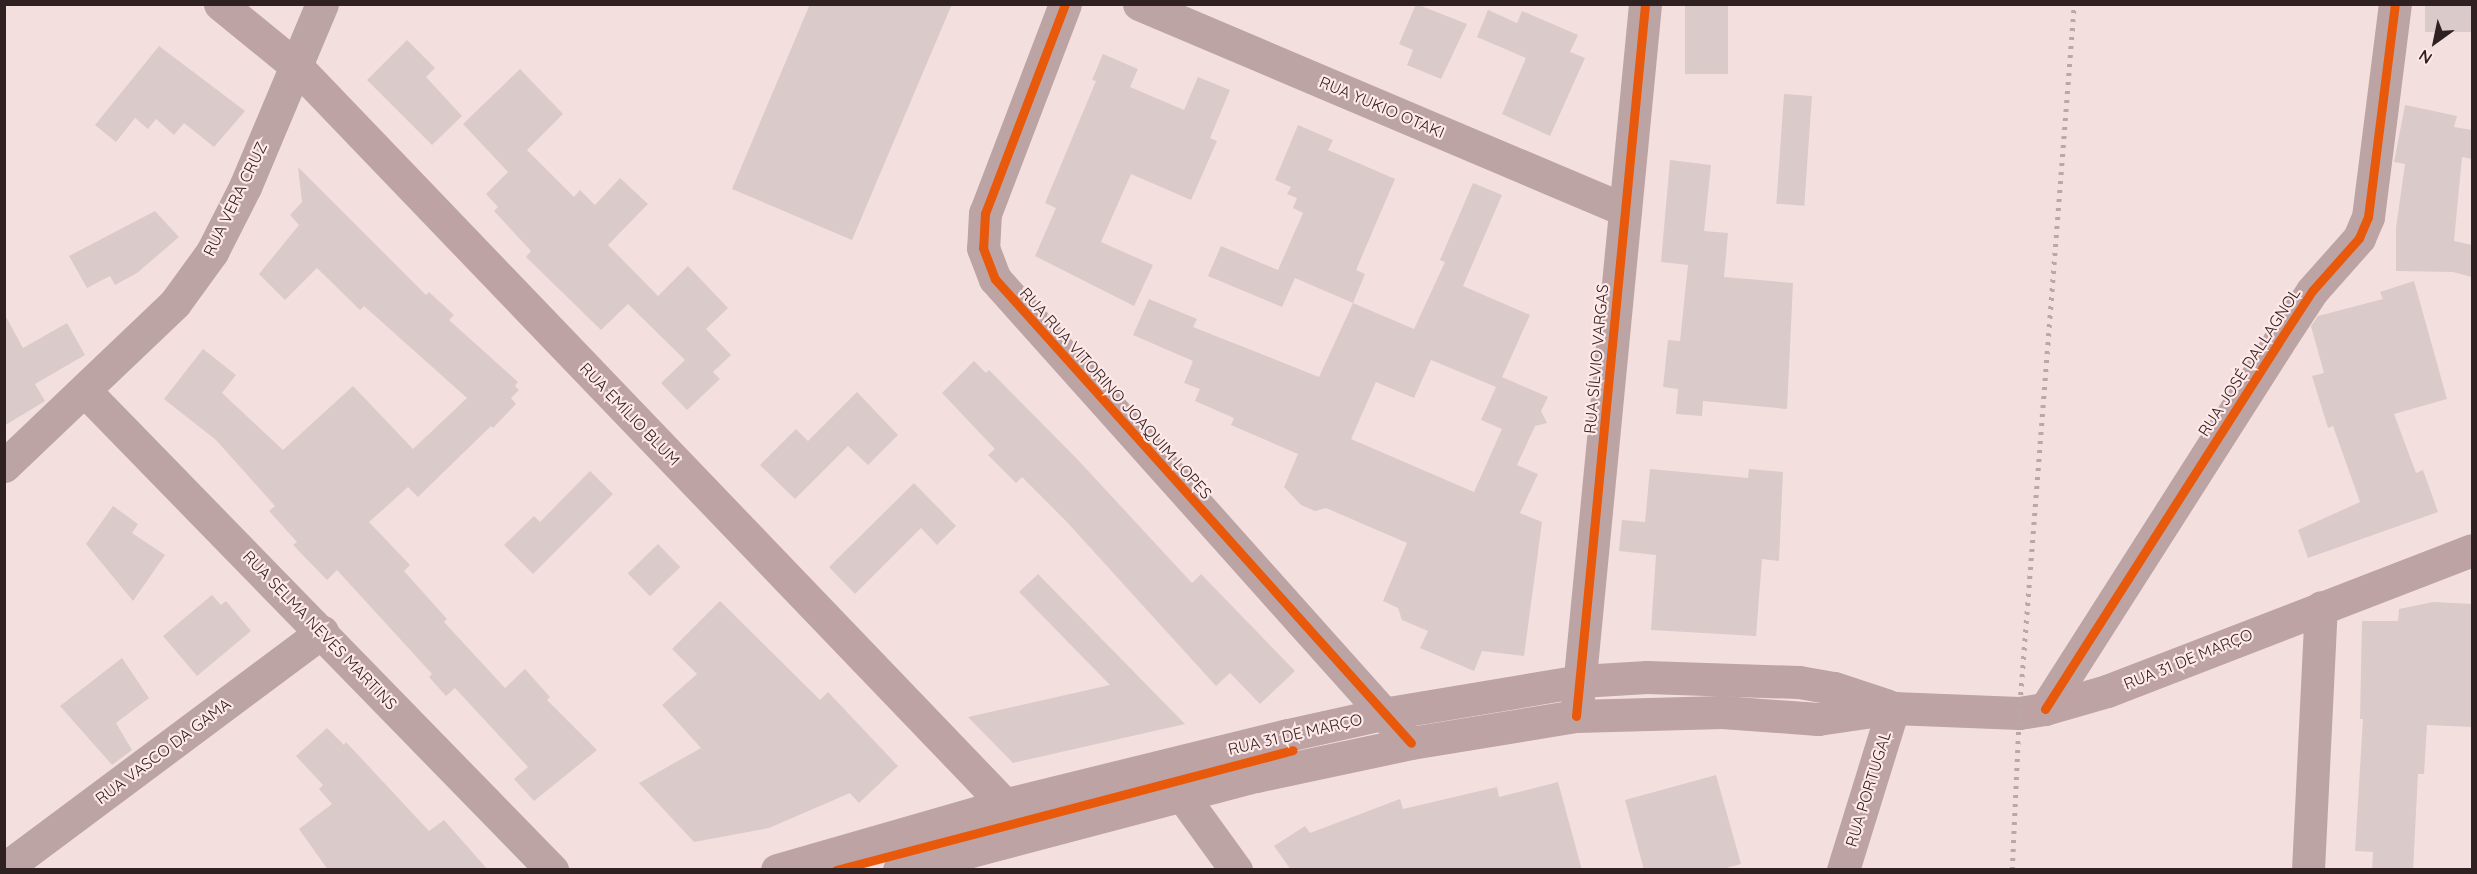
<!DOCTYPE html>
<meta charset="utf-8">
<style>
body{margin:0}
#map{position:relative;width:2477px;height:874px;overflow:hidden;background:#f4dfdf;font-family:Quicksand,sans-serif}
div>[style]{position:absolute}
.building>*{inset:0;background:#dacaca;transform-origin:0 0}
.street>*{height:33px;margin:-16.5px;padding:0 16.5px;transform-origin:16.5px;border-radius:16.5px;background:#bca4a5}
.secondary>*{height:33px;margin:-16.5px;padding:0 16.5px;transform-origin:16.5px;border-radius:16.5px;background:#bda3a3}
.rail>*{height:4.5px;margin-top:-2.25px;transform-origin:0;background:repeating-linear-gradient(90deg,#baa8a8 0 3px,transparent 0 9px)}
.cycleway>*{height:9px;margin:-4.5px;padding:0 4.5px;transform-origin:4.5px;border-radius:4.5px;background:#e8590c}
span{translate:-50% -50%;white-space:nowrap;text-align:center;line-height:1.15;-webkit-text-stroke:4.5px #ffe8e8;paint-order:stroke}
.street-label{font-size:16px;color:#2f2121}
.frame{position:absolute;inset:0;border:6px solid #2f2121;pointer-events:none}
.north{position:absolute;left:2405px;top:12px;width:60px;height:60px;-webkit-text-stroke:4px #ffe8e8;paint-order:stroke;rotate:213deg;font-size:16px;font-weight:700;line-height:24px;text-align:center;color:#2f2121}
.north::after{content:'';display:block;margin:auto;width:21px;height:27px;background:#2f2121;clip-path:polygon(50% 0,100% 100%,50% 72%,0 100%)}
</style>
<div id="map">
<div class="building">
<div style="clip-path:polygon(810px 4px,952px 4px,852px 240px,732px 189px)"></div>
<div style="clip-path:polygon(1416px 4px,1467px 24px,1441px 79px,1407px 65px,1413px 50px,1399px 44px)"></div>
<div style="left:1685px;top:4px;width:43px;height:70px"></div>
<div style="left:2425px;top:4px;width:47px;height:28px"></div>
<div style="clip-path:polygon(1488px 10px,1517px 23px,1522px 11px,1578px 35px,1570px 52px,1585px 58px,1550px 136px,1502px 114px,1526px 58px,1477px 37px)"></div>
<div style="clip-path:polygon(407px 40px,435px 68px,426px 77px,462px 116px,432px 145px,367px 80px)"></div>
<div style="clip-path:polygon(159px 46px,245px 111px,214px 147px,184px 123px,174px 135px,156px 119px,148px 129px,135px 118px,116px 142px,95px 125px)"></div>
<div style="clip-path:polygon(1103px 54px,1138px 69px,1130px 87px,1184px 110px,1198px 77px,1230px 90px,1210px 138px,1217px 141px,1191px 200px,1131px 174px,1101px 242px,1153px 265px,1134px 306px,1035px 256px,1056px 208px,1045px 203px,1096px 81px,1092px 80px)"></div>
<div style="clip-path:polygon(520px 69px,563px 114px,527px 150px,574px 197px,580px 190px,595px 205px,620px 178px,648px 204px,608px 245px,658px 296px,688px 266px,728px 308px,706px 329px,731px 355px,713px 372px,720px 379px,687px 410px,661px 383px,685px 360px,628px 304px,601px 330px,526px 257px,531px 251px,494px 211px,498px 207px,486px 194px,508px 172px,463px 124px)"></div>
<div style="left:1784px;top:94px;width:28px;height:110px;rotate:4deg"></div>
<div style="clip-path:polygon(2405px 105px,2457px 116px,2454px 127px,2472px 130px,2472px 159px,2462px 157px,2454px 241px,2472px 245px,2472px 277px,2453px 272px,2396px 271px,2396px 228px,2405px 164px,2394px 162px)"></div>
<div style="clip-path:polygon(1298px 125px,1333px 140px,1328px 150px,1395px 179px,1356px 270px,1365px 274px,1353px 303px,1295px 278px,1282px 307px,1208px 276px,1221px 246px,1278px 270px,1303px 213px,1293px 208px,1297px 198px,1287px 194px,1291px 187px,1275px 180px)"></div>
<div style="clip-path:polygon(1670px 160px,1711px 165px,1704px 231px,1728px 233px,1724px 277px,1793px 283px,1787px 409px,1703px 401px,1702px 416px,1676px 414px,1678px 389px,1663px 387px,1668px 340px,1680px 341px,1688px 265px,1661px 262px)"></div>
<div style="clip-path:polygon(298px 167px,426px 295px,429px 292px,454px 315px,449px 320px,518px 382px,515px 386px,519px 390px,511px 398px,516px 404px,493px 428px,491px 426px,418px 497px,408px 487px,369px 522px,410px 565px,404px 571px,447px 619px,444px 622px,505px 688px,525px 669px,550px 697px,547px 700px,597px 750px,534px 801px,514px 779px,528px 767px,455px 688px,446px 696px,429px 677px,432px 674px,337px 570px,327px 580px,293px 545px,297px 542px,269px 511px,275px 506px,216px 440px,164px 399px,203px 349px,236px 375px,222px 393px,283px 450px,353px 386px,413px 449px,467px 398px,364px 306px,360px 310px,317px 268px,285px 300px,259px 274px,299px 225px,290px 215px,302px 202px)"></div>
<div style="clip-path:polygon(evenodd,1473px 183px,1502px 195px,1463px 286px,1530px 315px,1502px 377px,1548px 397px,1541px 411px,1547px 423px,1535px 426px,1517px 465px,1538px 474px,1520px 513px,1542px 522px,1524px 656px,1482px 651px,1474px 671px,1420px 648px,1428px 631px,1402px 620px,1398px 608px,1383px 601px,1407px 543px,1326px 508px,1315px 511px,1301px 505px,1284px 487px,1298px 454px,1231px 425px,1234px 418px,1195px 401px,1200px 389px,1184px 383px,1193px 361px,1133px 335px,1149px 299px,1197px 319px,1193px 327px,1319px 377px,1353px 303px,1414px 329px,1445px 262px,1440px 260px,1473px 183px,1431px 360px,1496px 387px,1481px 420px,1502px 429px,1474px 492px,1351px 439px,1376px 382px,1414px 398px,1431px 360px)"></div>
<div style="clip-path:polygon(155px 211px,179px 237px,137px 273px,115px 285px,110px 276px,87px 288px,69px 256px)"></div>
<div style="clip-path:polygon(2414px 281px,2447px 399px,2394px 414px,2416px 473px,2423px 470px,2438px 512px,2308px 558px,2298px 530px,2360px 502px,2333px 426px,2328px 428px,2312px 376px,2324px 373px,2311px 326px,2318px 316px,2383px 299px,2380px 292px)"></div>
<div style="clip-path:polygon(4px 313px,23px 348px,67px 323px,85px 355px,35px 384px,45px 401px,4px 426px)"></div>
<div style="clip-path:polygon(974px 361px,986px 373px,989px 370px,1078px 460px,1192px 583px,1201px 574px,1295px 671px,1260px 704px,1230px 673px,1216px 686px,1065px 520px,1022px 477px,1016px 483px,988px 455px,995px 449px,942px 393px)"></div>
<div style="clip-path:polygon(857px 392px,898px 435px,868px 465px,848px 446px,795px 499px,760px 465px,796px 429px,808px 441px)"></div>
<div style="clip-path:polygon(1650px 469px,1748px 478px,1749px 469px,1783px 472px,1779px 561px,1762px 559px,1756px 636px,1651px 630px,1656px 555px,1619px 551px,1622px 520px,1645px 522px)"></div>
<div style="clip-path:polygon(590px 471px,613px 494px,533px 574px,504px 545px,534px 516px,540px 522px)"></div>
<div style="clip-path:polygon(914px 483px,956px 526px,937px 545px,921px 528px,855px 594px,829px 567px)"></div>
<div style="clip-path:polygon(113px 506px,138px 524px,132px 533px,165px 555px,133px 601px,86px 544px)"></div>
<div style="left:658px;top:544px;width:32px;height:42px;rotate:46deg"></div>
<div style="clip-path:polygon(1038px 574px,1185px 724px,1013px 763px,968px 717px,1110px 685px,1019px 592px)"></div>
<div style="clip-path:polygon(212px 595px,221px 605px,226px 601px,251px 631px,197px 676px,163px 636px)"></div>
<div style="clip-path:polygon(720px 601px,820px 700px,828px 692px,898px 766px,859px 803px,850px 793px,769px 828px,694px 842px,639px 783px,701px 748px,662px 705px,697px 674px,672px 649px)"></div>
<div style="clip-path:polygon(2433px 602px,2472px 604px,2472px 727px,2427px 725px,2424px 774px,2418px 774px,2413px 870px,2372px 870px,2373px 852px,2355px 851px,2363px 719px,2360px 719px,2362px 621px,2398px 621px,2399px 609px)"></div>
<div style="clip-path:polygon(122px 658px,149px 698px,116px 723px,132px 750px,112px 765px,60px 706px)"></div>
<div style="clip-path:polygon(327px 728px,344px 745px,346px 742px,429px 831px,444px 820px,488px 870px,328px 870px,299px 829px,332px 804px,319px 789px,323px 785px,296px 756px)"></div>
<div style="clip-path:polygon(1716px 775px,1741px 864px,1719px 870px,1644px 870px,1625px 800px)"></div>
<div style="clip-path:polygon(1558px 782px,1582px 870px,1291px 870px,1274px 846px,1305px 826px,1310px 833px,1400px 799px,1403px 809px,1497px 787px,1499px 797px)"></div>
</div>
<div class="street">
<div style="left:1065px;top:4px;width:224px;rotate:110.9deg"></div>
<div style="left:985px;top:213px;width:35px;rotate:93deg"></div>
<div style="left:983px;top:248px;width:33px;rotate:69deg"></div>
<div style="left:995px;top:279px;width:609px;rotate:48.19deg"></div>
<div style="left:1139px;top:4px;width:528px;rotate:22.97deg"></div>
<div style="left:86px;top:392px;width:668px;rotate:45.73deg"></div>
<div style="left:4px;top:466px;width:236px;rotate:-43.6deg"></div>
<div style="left:175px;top:303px;width:63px;rotate:-54deg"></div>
<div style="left:212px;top:252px;width:73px;rotate:-63.1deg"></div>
<div style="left:245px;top:187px;width:199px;rotate:-67.2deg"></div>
<div style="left:1577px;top:708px;width:707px;rotate:-84.48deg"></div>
<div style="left:2045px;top:709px;width:434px;rotate:-57.5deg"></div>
<div style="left:2278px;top:343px;width:62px;rotate:-56.8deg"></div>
<div style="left:2312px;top:291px;width:71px;rotate:-48.4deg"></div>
<div style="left:2359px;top:238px;width:23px;rotate:-67deg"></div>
<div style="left:2368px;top:217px;width:215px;rotate:-82.8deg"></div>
<div style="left:1181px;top:794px;width:94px;rotate:54.1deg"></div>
<div style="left:4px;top:869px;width:397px;rotate:-36.7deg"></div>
<div style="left:2308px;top:870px;width:263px;rotate:-87.2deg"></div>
</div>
<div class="secondary">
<div style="left:220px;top:4px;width:98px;rotate:39.2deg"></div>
<div style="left:296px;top:66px;width:1063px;rotate:46.18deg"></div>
<div style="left:777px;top:870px;width:235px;rotate:-16deg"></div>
<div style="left:1003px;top:805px;width:293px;rotate:-13.8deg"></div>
<div style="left:1288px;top:735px;width:97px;rotate:-12.5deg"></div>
<div style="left:1383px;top:714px;width:200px;rotate:-9.5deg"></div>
<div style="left:1580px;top:681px;width:67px;rotate:-3.4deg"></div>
<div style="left:1647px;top:677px;width:152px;rotate:1.9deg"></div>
<div style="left:1799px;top:682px;width:36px;rotate:10deg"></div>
<div style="left:1834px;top:688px;width:55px;rotate:18.1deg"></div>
<div style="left:899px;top:870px;width:369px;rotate:-14.8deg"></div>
<div style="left:1256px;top:776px;width:158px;rotate:-12deg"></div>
<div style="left:1411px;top:743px;width:167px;rotate:-9.3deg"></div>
<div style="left:1576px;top:716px;width:146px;rotate:-1.6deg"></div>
<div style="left:1722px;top:712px;width:96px;rotate:4.2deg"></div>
<div style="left:1818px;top:719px;width:76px;rotate:-8.3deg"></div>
<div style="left:1893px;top:708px;width:126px;rotate:2.3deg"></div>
<div style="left:2019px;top:713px;width:26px;rotate:-9deg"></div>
<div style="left:2045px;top:709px;width:65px;rotate:-16.2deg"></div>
<div style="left:2107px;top:691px;width:391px;rotate:-21.1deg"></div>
<div style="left:1843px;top:870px;width:170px;rotate:-72.8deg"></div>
</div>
<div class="rail">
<div style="left:2012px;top:870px;width:157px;rotate:-87.4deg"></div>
<div style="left:2019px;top:713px;width:711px;rotate:-85.56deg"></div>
</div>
<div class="cycleway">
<div style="left:1065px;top:4px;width:224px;rotate:110.9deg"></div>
<div style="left:985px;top:213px;width:35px;rotate:93deg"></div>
<div style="left:983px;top:248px;width:33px;rotate:69deg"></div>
<div style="left:995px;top:279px;width:623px;rotate:48.12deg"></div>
<div style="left:2045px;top:709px;width:434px;rotate:-57.5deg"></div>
<div style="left:2278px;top:343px;width:62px;rotate:-56.8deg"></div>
<div style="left:2312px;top:291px;width:71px;rotate:-48.4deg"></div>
<div style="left:2359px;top:238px;width:23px;rotate:-67deg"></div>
<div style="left:2368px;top:217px;width:215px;rotate:-82.8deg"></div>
<div style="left:1576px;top:716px;width:715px;rotate:-84.46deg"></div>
<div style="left:836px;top:870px;width:472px;rotate:-14.7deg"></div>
</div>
<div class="street-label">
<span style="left:1382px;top:107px;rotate:23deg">RUA YUKIO OTAKI</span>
<span style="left:235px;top:199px;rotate:-64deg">RUA VERA CRUZ</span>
<span style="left:1596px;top:359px;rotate:-85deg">RUA SÍLVIO VARGAS</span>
<span style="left:2249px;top:362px;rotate:-57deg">RUA JOSÉ DALLAGNOL</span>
<span style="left:1116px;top:393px;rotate:48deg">RUA RUA VITORINO JOAQUIM LOPES</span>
<span style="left:630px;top:414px;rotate:46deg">RUA EMÍLIO BLUM</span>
<span style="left:320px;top:630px;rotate:46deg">RUA SELMA NEVES MARTINS</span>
<span style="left:2188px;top:659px;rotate:-22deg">RUA 31 DE MARÇO</span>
<span style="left:1295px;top:734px;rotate:-13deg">RUA 31 DE MARÇO</span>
<span style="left:163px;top:751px;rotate:-37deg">RUA VASCO DA GAMA</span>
<span style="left:1868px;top:789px;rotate:-73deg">RUA PORTUGAL</span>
</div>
<div class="frame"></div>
<div class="north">N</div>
</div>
